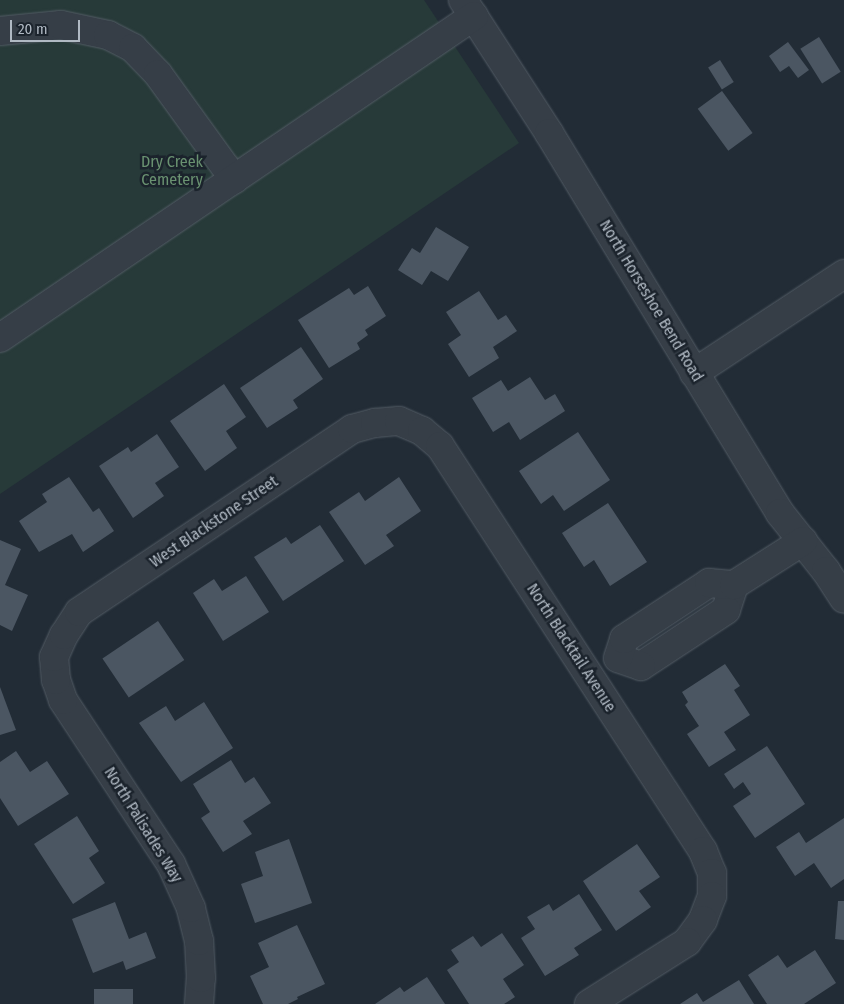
<!DOCTYPE html>
<style>
body{margin:0}
#map{position:relative;width:844px;height:1004px;overflow:hidden;background:#222c36;font-family:"Fira Sans Condensed",sans-serif}
div>[style]{position:absolute}
.green>*{inset:0;background:#273a39}
.building>*{inset:0;background:#4b5662;transform-origin:0 0}
.roads{filter:drop-shadow(0 0 1px #535c65) drop-shadow(0 0 1px #535c65)}
.minor>*{height:28px;margin:-14px;padding:0 14px;transform-origin:14px;border-radius:14px;background:#363e47}
span{translate:-50% -50%;white-space:nowrap;text-align:center;line-height:1.15;-webkit-text-stroke:5px #1b232c;paint-order:stroke}
.park-label{font-size:16px;color:#6a9271}
.street-label{font-size:16px;color:#b0b9c3}
.scale{position:absolute;left:10px;top:20px;width:70px;height:22px;box-sizing:border-box;border:2px solid #b0b9c3;border-top:0;padding-left:6px;font-size:15px;line-height:18px;white-space:nowrap;color:#b0b9c3;-webkit-text-stroke:4px #1b232c;paint-order:stroke}
</style>
<div id="map">
<div class="green">
<div style="clip-path:polygon(0 0,424px 0,519px 143px,0 494px)"></div>
</div>
<div class="building">
<div style="left:819px;top:37px;width:41px;height:22px;rotate:58deg"></div>
<div style="clip-path:polygon(788px 42px,809px 70px,798px 78px,789px 66px,780px 72px,769px 56px)"></div>
<div style="left:720px;top:60px;width:26px;height:14px;rotate:58deg"></div>
<div style="left:722px;top:91px;width:52px;height:30px;rotate:54deg"></div>
<div style="clip-path:polygon(436px 227px,469px 247px,448px 281px,431px 271px,422px 285px,398px 270px,412px 248px,420px 253px)"></div>
<div style="clip-path:polygon(368px 286px,386px 316px,365px 330px,368px 335px,357px 343px,360px 349px,329px 368px,298px 320px,349px 288px,354px 295px)"></div>
<div style="clip-path:polygon(479px 291px,498px 320px,506px 315px,517px 331px,493px 347px,499px 358px,469px 377px,448px 344px,461px 335px,446px 312px)"></div>
<div style="clip-path:polygon(301px 347px,323px 379px,293px 400px,298px 408px,267px 428px,240px 388px)"></div>
<div style="clip-path:polygon(530px 377px,545px 400px,555px 394px,565px 411px,520px 440px,509px 422px,493px 432px,472px 398px,501px 380px,508px 391px)"></div>
<div style="clip-path:polygon(224px 384px,246px 417px,226px 431px,237px 448px,205px 471px,170px 421px)"></div>
<div style="clip-path:polygon(578px 432px,610px 480px,564px 511px,553px 495px,541px 504px,519px 471px)"></div>
<div style="clip-path:polygon(157px 434px,179px 467px,155px 483px,164px 496px,133px 518px,99px 466px,128px 447px,131px 452px)"></div>
<div style="clip-path:polygon(69px 477px,93px 512px,99px 508px,114px 531px,83px 552px,72px 534px,39px 552px,19px 521px,47px 502px,42px 494px)"></div>
<div style="clip-path:polygon(399px 477px,421px 511px,386px 535px,394px 546px,365px 565px,329px 512px,359px 492px,365px 501px)"></div>
<div style="clip-path:polygon(608px 503px,647px 562px,610px 586px,594px 560px,584px 567px,562px 533px)"></div>
<div style="clip-path:polygon(320px 525px,344px 561px,283px 601px,254px 557px,286px 537px,291px 544px)"></div>
<div style="clip-path:polygon(0 540px,21px 549px,5px 585px,28px 595px,12px 631px,0 625px)"></div>
<div style="clip-path:polygon(246px 576px,269px 612px,223px 641px,193px 593px,214px 579px,222px 591px)"></div>
<div style="left:158px;top:621px;width:47px;height:67px;rotate:56deg"></div>
<div style="clip-path:polygon(725px 664px,740px 686px,734px 690px,750px 715px,724px 732px,736px 750px,709px 767px,687px 734px,699px 726px,685px 705px,688px 702px,682px 692px)"></div>
<div style="clip-path:polygon(0 687px,16px 730px,0 735px)"></div>
<div style="clip-path:polygon(204px 702px,233px 748px,181px 782px,139px 723px,166px 706px,175px 721px)"></div>
<div style="clip-path:polygon(767px 746px,805px 804px,755px 838px,733px 806px,751px 794px,743px 782px,734px 789px,724px 774px)"></div>
<div style="clip-path:polygon(16px 751px,30px 772px,47px 761px,69px 794px,18px 826px,0 798px,0 762px)"></div>
<div style="clip-path:polygon(231px 760px,245px 783px,254px 777px,271px 803px,243px 821px,252px 834px,223px 852px,201px 818px,210px 812px,193px 784px)"></div>
<div style="clip-path:polygon(77px 816px,99px 851px,89px 858px,105px 883px,73px 904px,34px 844px)"></div>
<div style="clip-path:polygon(844px 818px,844px 879px,831px 888px,814px 863px,795px 876px,776px 847px,799px 832px,806px 843px)"></div>
<div style="clip-path:polygon(289px 839px,312px 903px,255px 923px,241px 884px,263px 876px,255px 852px)"></div>
<div style="clip-path:polygon(637px 844px,660px 877px,639px 891px,651px 907px,616px 931px,583px 881px)"></div>
<div style="clip-path:polygon(579px 894px,602px 930px,574px 948px,579px 955px,545px 976px,521px 938px,535px 929px,527px 917px,549px 904px,553px 911px)"></div>
<div style="clip-path:polygon(838px 901px,844px 901px,844px 940px,835px 939px)"></div>
<div style="clip-path:polygon(115px 902px,129px 939px,146px 932px,156px 958px,126px 970px,123px 961px,93px 973px,72px 919px)"></div>
<div style="clip-path:polygon(297px 925px,325px 984px,297px 997px,298px 999px,288px 1004px,263px 1004px,250px 976px,269px 967px,258px 943px)"></div>
<div style="clip-path:polygon(502px 933px,524px 965px,503px 979px,515px 997px,504px 1004px,469px 1004px,447px 970px,459px 962px,451px 950px,473px 936px,481px 947px)"></div>
<div style="clip-path:polygon(815px 950px,836px 983px,804px 1004px,767px 1004px,748px 975px,778px 955px,787px 968px)"></div>
<div style="clip-path:polygon(427px 977px,445px 1004px,375px 1004px,400px 987px,404px 992px)"></div>
<div style="clip-path:polygon(739px 980px,754px 1004px,680px 1004px,697px 993px,703px 1002px)"></div>
<div style="left:133px;top:989px;width:15px;height:39px;rotate:90deg"></div>
</div>
<div class="roads">
<div class="minor">
<div style="left:463px;top:0;width:158px;rotate:57.1deg"></div>
<div style="left:549px;top:133px;width:445px;rotate:58.7deg"></div>
<div style="left:780px;top:513px;width:74px;rotate:51.6deg"></div>
<div style="left:826px;top:571px;width:33px;rotate:57deg"></div>
<div style="left:0;top:31px;width:61px;rotate:-5.6deg"></div>
<div style="left:61px;top:25px;width:48px;rotate:12deg"></div>
<div style="left:108px;top:35px;width:28px;rotate:27deg"></div>
<div style="left:133px;top:48px;width:36px;rotate:46deg"></div>
<div style="left:158px;top:74px;width:130px;rotate:54.1deg"></div>
<div style="left:0;top:338px;width:573px;rotate:-34.19deg"></div>
<div style="left:694px;top:373px;width:180px;rotate:-33.4deg"></div>
<div style="left:734px;top:585px;width:26px;rotate:108deg"></div>
<div style="left:726px;top:610px;width:102px;rotate:146.6deg"></div>
<div style="left:641px;top:666px;width:24px;rotate:-161deg"></div>
<div style="left:618px;top:658px;width:20px;rotate:-72deg"></div>
<div style="left:624px;top:639px;width:102px;rotate:-33.4deg"></div>
<div style="left:709px;top:583px;width:25px;rotate:5deg"></div>
<div style="left:734px;top:585px;width:82px;rotate:-32.5deg"></div>
<div style="left:199px;top:1004px;width:26px;rotate:-86deg"></div>
<div style="left:201px;top:978px;width:37px;rotate:-93deg"></div>
<div style="left:199px;top:941px;width:34px;rotate:-104deg"></div>
<div style="left:191px;top:908px;width:48px;rotate:-114.4deg"></div>
<div style="left:171px;top:864px;width:196px;rotate:-123.4deg"></div>
<div style="left:63px;top:700px;width:21px;rotate:-109deg"></div>
<div style="left:56px;top:680px;width:23px;rotate:-95deg"></div>
<div style="left:54px;top:657px;width:24px;rotate:-66deg"></div>
<div style="left:64px;top:635px;width:27px;rotate:-57deg"></div>
<div style="left:79px;top:612px;width:329px;rotate:-33.8deg"></div>
<div style="left:352px;top:429px;width:24px;rotate:-15deg"></div>
<div style="left:375px;top:423px;width:24px;rotate:-5deg"></div>
<div style="left:399px;top:421px;width:25px;rotate:23deg"></div>
<div style="left:422px;top:431px;width:23px;rotate:40deg"></div>
<div style="left:440px;top:446px;width:483px;rotate:57deg"></div>
<div style="left:703px;top:851px;width:24px;rotate:68deg"></div>
<div style="left:712px;top:873px;width:23px;rotate:90deg"></div>
<div style="left:712px;top:896px;width:26px;rotate:111deg"></div>
<div style="left:703px;top:920px;width:27px;rotate:126deg"></div>
<div style="left:687px;top:942px;width:116px;rotate:147.7deg"></div>
</div>
</div>
<div class="park-label">
<span style="left:172px;top:171px">Dry Creek<br>Cemetery</span>
</div>
<div class="street-label">
<span style="left:651px;top:301px;rotate:59deg">North Horseshoe Bend Road</span>
<span style="left:214px;top:522px;rotate:-34deg">West Blackstone Street</span>
<span style="left:571px;top:648px;rotate:57deg">North Blacktail Avenue</span>
<span style="left:143px;top:825px;rotate:58deg">North Palisades Way</span>
</div>
<div class="scale">20 m</div>
</div>
